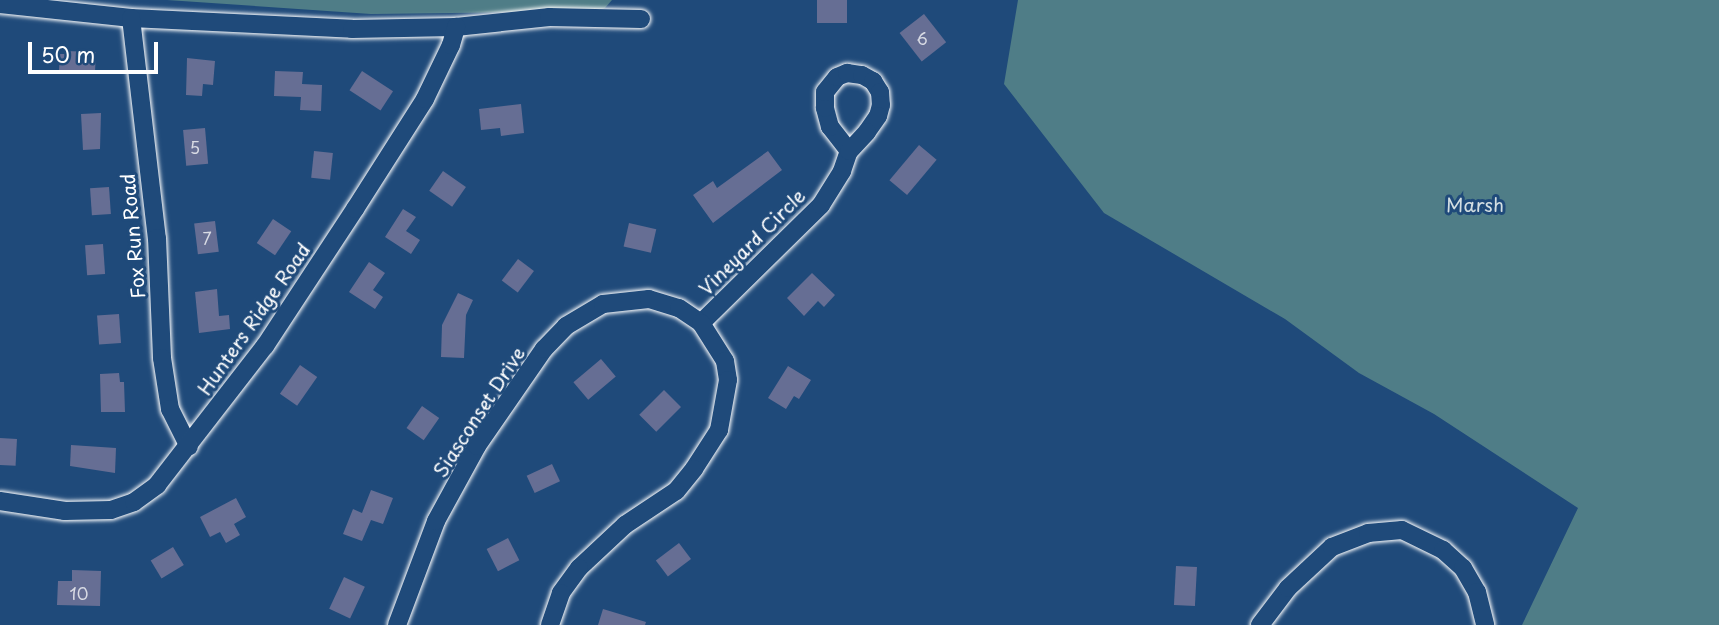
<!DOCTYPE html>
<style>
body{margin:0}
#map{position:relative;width:1719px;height:625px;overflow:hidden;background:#1f4a7a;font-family:"Playpen Sans",sans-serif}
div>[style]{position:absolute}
.green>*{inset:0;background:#4f7d87}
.building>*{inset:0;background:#666e94;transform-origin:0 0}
.roads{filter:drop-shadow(0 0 2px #fff) drop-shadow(0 0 2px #fff)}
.minor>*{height:18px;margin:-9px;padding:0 9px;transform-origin:9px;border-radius:9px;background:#1f4a7a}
span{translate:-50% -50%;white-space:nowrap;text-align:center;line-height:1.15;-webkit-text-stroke:6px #1f4a7a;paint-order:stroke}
.number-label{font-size:16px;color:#d9dbe4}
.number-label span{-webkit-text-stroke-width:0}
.park-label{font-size:19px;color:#d3dee1}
.street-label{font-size:19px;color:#fff}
.scale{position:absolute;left:28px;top:42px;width:130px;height:32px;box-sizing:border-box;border:4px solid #fff;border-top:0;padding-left:9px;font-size:21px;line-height:24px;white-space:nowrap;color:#fff;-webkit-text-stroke:5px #1f4a7a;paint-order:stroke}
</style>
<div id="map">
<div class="green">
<div style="clip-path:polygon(167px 0,612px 0,605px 8px,596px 11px,371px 14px)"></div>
<div style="clip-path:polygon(1018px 0,1719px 0,1719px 625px,1522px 625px,1578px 508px,1434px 414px,1359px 373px,1285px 319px,1104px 213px,1004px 84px)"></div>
</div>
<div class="building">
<div style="left:817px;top:0;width:30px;height:23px"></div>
<div style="left:924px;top:14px;width:36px;height:31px;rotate:52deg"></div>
<div style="clip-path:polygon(66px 51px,96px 52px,95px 72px,59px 70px,60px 54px,66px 54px)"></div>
<div style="clip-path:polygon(187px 58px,215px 61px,213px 85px,203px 84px,202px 96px,186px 95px)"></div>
<div style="clip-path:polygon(275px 71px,303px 72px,302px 84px,322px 85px,321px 111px,300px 110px,301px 97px,274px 96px)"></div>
<div style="left:362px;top:71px;width:37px;height:23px;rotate:33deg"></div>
<div style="clip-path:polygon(521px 104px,524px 133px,501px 136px,500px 128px,481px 130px,479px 109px)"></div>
<div style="clip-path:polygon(101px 113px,100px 149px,83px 150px,81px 114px)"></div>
<div style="left:205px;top:128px;width:36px;height:22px;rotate:85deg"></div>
<div style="left:919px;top:145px;width:23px;height:46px;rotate:40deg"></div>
<div style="left:314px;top:151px;width:19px;height:27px;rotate:6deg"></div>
<div style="clip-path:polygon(768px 151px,782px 170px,713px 223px,693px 195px,713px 181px,717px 188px)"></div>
<div style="left:443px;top:171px;width:28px;height:24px;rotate:35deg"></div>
<div style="left:109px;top:187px;width:27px;height:19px;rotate:86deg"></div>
<div style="clip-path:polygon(403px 209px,416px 217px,406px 231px,420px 240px,411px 254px,385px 237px)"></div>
<div style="left:273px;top:219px;width:22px;height:29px;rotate:34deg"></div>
<div style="left:215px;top:221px;width:31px;height:21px;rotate:83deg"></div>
<div style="left:629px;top:223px;width:28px;height:24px;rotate:13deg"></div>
<div style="left:103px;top:244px;width:30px;height:18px;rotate:86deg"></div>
<div style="left:518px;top:259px;width:20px;height:27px;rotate:37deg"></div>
<div style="clip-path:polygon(369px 262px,385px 273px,373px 290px,383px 297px,375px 309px,349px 292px)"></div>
<div style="clip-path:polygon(812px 273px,835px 295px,824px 307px,818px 301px,804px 316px,787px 298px)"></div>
<div style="clip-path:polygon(217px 289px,219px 316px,229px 315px,230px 329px,199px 333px,195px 292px)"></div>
<div style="clip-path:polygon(458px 293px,473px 300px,466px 315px,464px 358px,441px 357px,442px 325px)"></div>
<div style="left:119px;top:314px;width:29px;height:22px;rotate:86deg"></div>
<div style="left:601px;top:359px;width:23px;height:36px;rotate:50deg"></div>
<div style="left:300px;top:365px;width:21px;height:35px;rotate:35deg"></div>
<div style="clip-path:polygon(788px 366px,811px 380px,799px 399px,794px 396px,786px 409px,768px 398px)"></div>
<div style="clip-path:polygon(119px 373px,120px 382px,124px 382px,125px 412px,101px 412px,100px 374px)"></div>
<div style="left:664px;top:390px;width:24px;height:35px;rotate:45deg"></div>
<div style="left:422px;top:406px;width:21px;height:27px;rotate:35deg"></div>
<div style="left:0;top:438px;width:17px;height:27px;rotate:3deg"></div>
<div style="clip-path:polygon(71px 445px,116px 448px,115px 473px,70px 466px)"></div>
<div style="left:552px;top:464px;width:19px;height:28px;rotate:65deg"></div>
<div style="clip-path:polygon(371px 490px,393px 498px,383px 524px,371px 520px,362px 541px,343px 534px,353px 509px,362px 513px)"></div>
<div style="clip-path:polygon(236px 498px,246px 517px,234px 524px,240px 535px,226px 543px,220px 532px,210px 537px,200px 517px)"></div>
<div style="left:508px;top:538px;width:25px;height:24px;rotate:63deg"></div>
<div style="left:679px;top:543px;width:20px;height:29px;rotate:53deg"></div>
<div style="left:173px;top:547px;width:21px;height:26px;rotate:59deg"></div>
<div style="left:1176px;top:566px;width:21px;height:39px;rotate:3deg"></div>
<div style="clip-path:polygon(72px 570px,101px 571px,100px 606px,57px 605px,58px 581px,72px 581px)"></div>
<div style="left:344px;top:577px;width:23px;height:35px;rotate:25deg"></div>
<div style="clip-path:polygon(603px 609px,646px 622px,645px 625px,598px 625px)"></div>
</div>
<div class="roads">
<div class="minor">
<div style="left:0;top:4px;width:132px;rotate:6.1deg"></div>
<div style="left:131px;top:18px;width:221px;rotate:2.8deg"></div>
<div style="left:352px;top:29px;width:104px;rotate:-1.1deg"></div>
<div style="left:456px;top:27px;width:94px;rotate:-6.1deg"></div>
<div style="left:549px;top:17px;width:92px;rotate:1.2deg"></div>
<div style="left:131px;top:18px;width:222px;rotate:83.3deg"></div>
<div style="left:157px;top:238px;width:120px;rotate:87.6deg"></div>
<div style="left:162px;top:358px;width:52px;rotate:81.1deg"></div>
<div style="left:170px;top:409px;width:42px;rotate:63.4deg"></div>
<div style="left:701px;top:323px;width:168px;rotate:-44.5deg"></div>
<div style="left:821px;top:205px;width:40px;rotate:-58deg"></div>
<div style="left:842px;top:171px;width:21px;rotate:-71deg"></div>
<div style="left:849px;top:151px;width:31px;rotate:-128deg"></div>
<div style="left:830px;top:127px;width:20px;rotate:-105deg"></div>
<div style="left:825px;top:108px;width:16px;rotate:-90deg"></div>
<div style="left:825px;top:92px;width:19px;rotate:-51deg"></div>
<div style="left:837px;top:77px;width:11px;rotate:-22deg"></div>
<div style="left:847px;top:73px;width:15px;rotate:8deg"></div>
<div style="left:862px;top:75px;width:13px;rotate:29deg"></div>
<div style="left:873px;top:81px;width:13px;rotate:58deg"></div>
<div style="left:880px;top:92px;width:13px;rotate:86deg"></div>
<div style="left:881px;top:105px;width:11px;rotate:105deg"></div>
<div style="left:878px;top:116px;width:19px;rotate:125deg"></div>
<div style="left:867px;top:132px;width:26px;rotate:133deg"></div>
<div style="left:0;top:501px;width:66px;rotate:8.7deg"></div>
<div style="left:65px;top:511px;width:46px;rotate:-1.2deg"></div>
<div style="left:111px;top:510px;width:24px;rotate:-19deg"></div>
<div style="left:134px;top:502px;width:29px;rotate:-36deg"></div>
<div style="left:157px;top:485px;width:176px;rotate:-52.2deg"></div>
<div style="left:265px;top:346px;width:164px;rotate:-56.7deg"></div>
<div style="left:355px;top:209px;width:130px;rotate:-57.5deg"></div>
<div style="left:425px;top:99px;width:60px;rotate:-64.3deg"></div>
<div style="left:451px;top:45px;width:19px;rotate:-74deg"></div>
<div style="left:397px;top:625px;width:111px;rotate:-69.4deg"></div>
<div style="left:436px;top:521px;width:85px;rotate:-61.3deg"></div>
<div style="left:477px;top:446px;width:118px;rotate:-55.4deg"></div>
<div style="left:544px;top:349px;width:32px;rotate:-46deg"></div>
<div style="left:566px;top:326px;width:43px;rotate:-30.7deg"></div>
<div style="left:603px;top:304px;width:46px;rotate:-6.2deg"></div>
<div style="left:649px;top:299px;width:31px;rotate:17deg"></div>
<div style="left:679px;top:308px;width:27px;rotate:34deg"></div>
<div style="left:701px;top:323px;width:45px;rotate:57.7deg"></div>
<div style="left:725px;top:361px;width:19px;rotate:81deg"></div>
<div style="left:728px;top:380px;width:51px;rotate:100.2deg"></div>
<div style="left:719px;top:430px;width:46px;rotate:122.7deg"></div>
<div style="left:694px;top:469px;width:28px;rotate:129deg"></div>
<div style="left:676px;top:491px;width:61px;rotate:146.3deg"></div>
<div style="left:625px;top:525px;width:63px;rotate:136.9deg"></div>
<div style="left:579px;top:568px;width:31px;rotate:126deg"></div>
<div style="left:561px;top:593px;width:34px;rotate:109deg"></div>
<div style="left:1260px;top:625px;width:46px;rotate:-52.9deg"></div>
<div style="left:1288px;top:588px;width:60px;rotate:-43deg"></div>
<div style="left:1332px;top:547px;width:39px;rotate:-21deg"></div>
<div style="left:1368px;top:533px;width:34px;rotate:-5deg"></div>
<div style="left:1402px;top:530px;width:46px;rotate:26deg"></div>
<div style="left:1443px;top:550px;width:27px;rotate:42deg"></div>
<div style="left:1463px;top:568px;width:28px;rotate:60deg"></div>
<div style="left:1477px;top:592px;width:34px;rotate:76deg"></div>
</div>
</div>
<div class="number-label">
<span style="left:922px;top:38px">6</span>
<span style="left:195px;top:147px">5</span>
<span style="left:207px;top:238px">7</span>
<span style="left:79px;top:593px">10</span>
</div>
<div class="park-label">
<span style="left:1475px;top:205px">Marsh</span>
</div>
<div class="street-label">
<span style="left:133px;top:236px;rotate:-95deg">Fox Run Road</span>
<span style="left:752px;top:242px;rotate:-45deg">Vineyard Circle</span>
<span style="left:254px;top:319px;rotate:-55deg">Hunters Ridge Road</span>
<span style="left:479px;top:412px;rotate:-57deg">Siasconset Drive</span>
</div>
<div class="scale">50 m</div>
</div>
